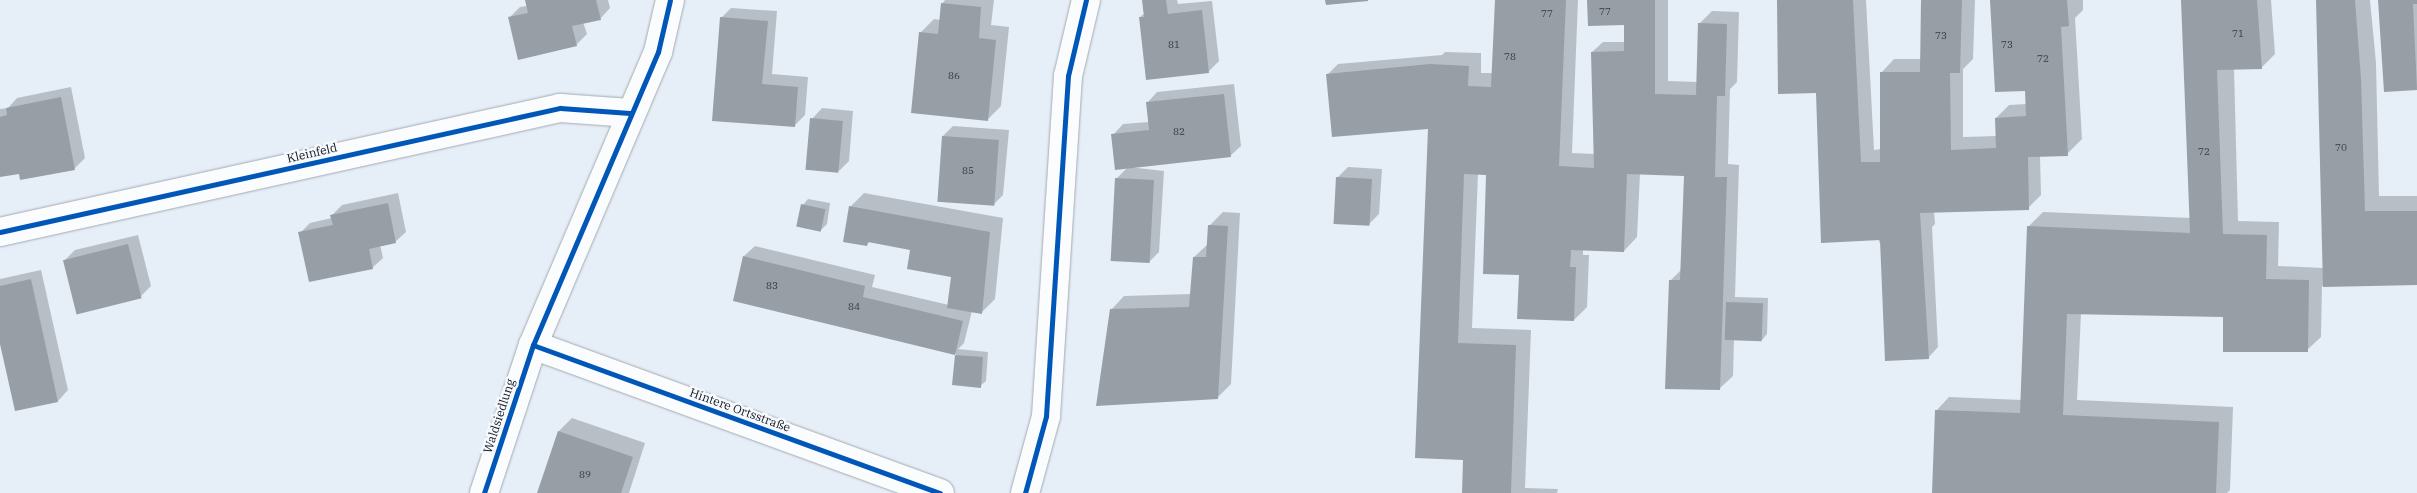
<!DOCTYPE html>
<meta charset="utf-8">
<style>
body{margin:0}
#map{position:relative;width:2417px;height:493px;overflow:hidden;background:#e6eef7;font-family:"IBM Plex Serif",serif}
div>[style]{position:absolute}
.shadow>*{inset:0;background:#0003}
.building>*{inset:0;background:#989ea6;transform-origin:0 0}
.roads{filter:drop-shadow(0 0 1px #a3aab2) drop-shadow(0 0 1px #a3aab2)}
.minor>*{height:28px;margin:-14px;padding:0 14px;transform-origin:14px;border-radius:14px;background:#fbfcfe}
.cycleway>*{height:5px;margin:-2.5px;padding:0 2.5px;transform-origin:2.5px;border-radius:2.5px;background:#0057b8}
span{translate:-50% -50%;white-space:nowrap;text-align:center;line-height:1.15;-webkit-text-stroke:5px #f6f9fd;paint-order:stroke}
.number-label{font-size:10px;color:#343a41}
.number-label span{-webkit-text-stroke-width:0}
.street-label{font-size:12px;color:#12181f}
</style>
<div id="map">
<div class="shadow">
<div style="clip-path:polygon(526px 0,608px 0,610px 8px,600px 19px,583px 22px,587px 34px,576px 45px,509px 18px,520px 7px,527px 6px)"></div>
<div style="clip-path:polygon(945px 0,994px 0,991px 25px,1009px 27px,1001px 106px,988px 119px,920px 33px,934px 19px,940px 20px,942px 4px)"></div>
<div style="clip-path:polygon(1143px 0,1177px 0,1178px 4px,1212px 1px,1219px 61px,1208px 72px,1140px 17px,1145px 13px)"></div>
<div style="clip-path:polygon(1497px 0,1578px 0,1572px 153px,1595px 154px,1592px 52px,1603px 42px,1625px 42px,1625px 23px,1588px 0,1668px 0,1668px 81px,1697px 82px,1699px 24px,1712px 11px,1739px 12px,1737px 82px,1730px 89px,1728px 164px,1739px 165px,1735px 297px,1768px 298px,1767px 334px,1762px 340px,1734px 339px,1733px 376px,1719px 389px,1670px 281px,1682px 269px,1685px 175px,1640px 173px,1637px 237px,1624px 251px,1583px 249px,1583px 255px,1589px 255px,1587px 307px,1574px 320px,1520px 274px,1488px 174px,1478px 173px,1472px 328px,1531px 330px,1525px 488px,1558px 489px,1557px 493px,1463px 493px,1465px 459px,1429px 126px,1327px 75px,1338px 64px,1442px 55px,1445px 52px,1481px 53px,1481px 73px,1493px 73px)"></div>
<div style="clip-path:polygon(1778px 0,1866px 0,1874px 150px,1881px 149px,1881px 73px,1894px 59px,1921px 59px,1923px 0,1975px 0,1973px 59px,1963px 69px,1963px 137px,1997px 136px,1996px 118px,2009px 105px,2027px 104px,2026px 88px,1991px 0,2083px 0,2083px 10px,2075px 18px,2082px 139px,2067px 154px,2040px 156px,2041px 195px,2028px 208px,1934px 211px,1935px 224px,1932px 227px,1938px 347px,1928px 358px)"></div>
<div style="clip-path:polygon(2182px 0,2271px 0,2275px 54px,2262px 67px,2234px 68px,2238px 221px,2279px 222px,2278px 266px,2324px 268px,2318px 0,2370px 0,2376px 63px,2379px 196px,2417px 196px,2417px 284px,2322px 286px,2321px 337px,2307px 350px,2224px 314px,2081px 313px,2077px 400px,2233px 407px,2230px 490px,2227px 493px,1945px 493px,1936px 411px,1949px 397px,2022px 400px,2028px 227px,2043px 212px,2191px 218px)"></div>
<div style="clip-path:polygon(2379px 0,2417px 0,2417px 88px,2385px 90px)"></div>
<div style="clip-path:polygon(731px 8px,777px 11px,772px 74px,808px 77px,805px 115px,794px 126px,713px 120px,721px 18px)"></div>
<div style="clip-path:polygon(1234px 84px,1241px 146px,1230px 156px,1129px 167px,1164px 171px,1159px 252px,1149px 262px,1116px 179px,1128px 167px,1113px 135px,1123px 124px,1149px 122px,1147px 103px,1157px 92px)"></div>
<div style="clip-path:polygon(71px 87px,85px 158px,75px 168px,20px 172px,0 176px,0 109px,8px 108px,17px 98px)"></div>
<div style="clip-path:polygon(822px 108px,853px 111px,849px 161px,839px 171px,812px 119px)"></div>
<div style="clip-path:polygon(953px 126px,1009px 130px,1003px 195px,993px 205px,943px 136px)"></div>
<div style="clip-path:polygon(1348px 167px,1382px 169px,1379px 214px,1369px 224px,1338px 177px)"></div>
<div style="clip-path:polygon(398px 193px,406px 232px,395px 242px,380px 245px,383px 258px,372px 268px,300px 233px,310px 223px,332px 218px,332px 215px,342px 205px)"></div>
<div style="clip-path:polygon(864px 193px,1003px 218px,995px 299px,982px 312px,972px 311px,964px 343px,958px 349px,988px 352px,986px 381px,980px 386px,954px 384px,956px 354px,734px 300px,744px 256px,755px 246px,875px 275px,872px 287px,949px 305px,952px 275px,912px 249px,870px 241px,867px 245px,851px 206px)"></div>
<div style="clip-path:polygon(808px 199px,830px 203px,827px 224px,821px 230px,803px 205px)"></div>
<div style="clip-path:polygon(1223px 212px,1240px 213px,1231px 384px,1218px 397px,1111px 310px,1124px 296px,1191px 294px,1194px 257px,1208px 244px,1210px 225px)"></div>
<div style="clip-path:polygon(138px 235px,151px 286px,141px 296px,64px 261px,75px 250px)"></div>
<div style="clip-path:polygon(41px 270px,68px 390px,58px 401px,16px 410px,0 338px,0 279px)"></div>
<div style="clip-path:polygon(572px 418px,645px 443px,629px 493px,538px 493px,559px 431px)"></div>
</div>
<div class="building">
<div style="clip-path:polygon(525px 0,596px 0,601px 20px,572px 26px,577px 46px,518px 60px,508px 17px,528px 13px)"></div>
<div style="clip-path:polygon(1142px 0,1166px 0,1168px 14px,1202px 10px,1209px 73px,1146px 80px,1139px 17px,1144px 17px)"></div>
<div style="clip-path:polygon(1325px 0,1368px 0,1368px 1px,1326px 5px)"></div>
<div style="clip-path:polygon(1495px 0,1566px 0,1559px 166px,1594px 168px,1591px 52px,1624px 51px,1624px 25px,1588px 26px,1587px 0,1655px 0,1655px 94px,1696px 95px,1698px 23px,1727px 24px,1725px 96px,1717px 96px,1715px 177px,1727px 177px,1720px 390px,1665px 389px,1669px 280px,1680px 280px,1684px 176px,1627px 174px,1624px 252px,1571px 250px,1570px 267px,1576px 267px,1574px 321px,1517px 319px,1519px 275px,1483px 274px,1486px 175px,1464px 174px,1458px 343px,1516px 345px,1511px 493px,1462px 493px,1463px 460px,1415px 458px,1428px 129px,1332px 137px,1326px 74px,1430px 64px,1469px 66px,1468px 86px,1491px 87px)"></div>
<div style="clip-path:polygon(1777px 0,1853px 0,1861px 162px,1880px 162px,1880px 72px,1920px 72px,1921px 0,1962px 0,1960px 73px,1950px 73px,1951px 150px,1996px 148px,1995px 118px,2026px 116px,2025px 91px,1995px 92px,1990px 0,2067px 0,2069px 26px,2061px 27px,2068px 156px,2028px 157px,2029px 210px,1920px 213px,1929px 359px,1885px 361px,1880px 240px,1821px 243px,1816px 93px,1778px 94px)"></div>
<div style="clip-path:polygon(2181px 0,2257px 0,2262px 69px,2217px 70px,2223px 234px,2267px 235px,2266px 279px,2309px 280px,2308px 352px,2223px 352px,2223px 317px,2067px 314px,2063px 415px,2219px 422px,2216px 493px,1932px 493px,1935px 410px,2020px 413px,2027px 226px,2190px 233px)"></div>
<div style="clip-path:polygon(2316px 0,2355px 0,2361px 79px,2365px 211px,2417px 211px,2417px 285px,2323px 287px)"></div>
<div style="clip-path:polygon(2378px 0,2417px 0,2417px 4px,2413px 4px,2417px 90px,2384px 92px)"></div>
<div style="clip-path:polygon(941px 3px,981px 7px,979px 38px,996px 40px,988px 121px,911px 113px,919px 32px,938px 34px)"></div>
<div style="clip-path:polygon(720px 17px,768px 21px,762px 84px,798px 87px,795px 127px,712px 121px)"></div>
<div style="clip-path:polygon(1224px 94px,1231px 157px,1115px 170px,1111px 134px,1149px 130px,1146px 102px)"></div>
<div style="clip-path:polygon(61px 97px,75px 170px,20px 180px,19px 174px,0 177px,0 117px,7px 115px,6px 108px)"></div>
<div style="left:810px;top:118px;width:33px;height:52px;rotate:5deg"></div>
<div style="left:942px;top:136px;width:57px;height:66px;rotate:4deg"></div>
<div style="left:1336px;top:177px;width:36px;height:47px;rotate:3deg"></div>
<div style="left:1115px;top:178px;width:39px;height:83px;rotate:3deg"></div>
<div style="clip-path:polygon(388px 203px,396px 243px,369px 249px,373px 269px,309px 282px,298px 232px,333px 225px,330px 215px)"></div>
<div style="left:801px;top:204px;width:25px;height:23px;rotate:12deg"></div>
<div style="clip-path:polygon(849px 206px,990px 232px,982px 314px,947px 308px,951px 277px,907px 269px,910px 250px,868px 242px,867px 246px,843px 242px)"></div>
<div style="clip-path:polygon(1208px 225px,1228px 226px,1218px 399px,1096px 406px,1110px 309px,1189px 307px,1193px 257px,1206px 257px)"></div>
<div style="left:128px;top:244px;width:56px;height:67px;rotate:76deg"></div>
<div style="clip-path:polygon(743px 256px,865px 286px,863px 297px,963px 321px,955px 355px,983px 357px,981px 388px,952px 385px,955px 355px,733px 301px)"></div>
<div style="clip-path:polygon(31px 279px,58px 402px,15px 411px,0 344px,0 286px)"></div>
<div style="left:1726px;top:302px;width:37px;height:38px;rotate:2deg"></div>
<div style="clip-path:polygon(558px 431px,633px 457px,621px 493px,537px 493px)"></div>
</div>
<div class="roads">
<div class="minor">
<div style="left:0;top:232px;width:574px;rotate:-12.49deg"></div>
<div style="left:560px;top:108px;width:70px;rotate:4.1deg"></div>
<div style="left:533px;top:345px;width:433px;rotate:20deg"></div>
<div style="left:484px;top:493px;width:156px;rotate:-71.7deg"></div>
<div style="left:533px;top:345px;width:319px;rotate:-66.9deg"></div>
<div style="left:658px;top:52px;width:53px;rotate:-77deg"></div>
<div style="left:1025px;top:493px;width:80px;rotate:-74.7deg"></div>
<div style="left:1046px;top:416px;width:341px;rotate:-86.3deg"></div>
<div style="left:1068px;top:76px;width:78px;rotate:-76.7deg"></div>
</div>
</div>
<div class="cycleway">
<div style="left:0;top:232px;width:574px;rotate:-12.49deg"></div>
<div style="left:560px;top:108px;width:70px;rotate:4.1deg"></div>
<div style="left:533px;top:345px;width:433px;rotate:20deg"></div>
<div style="left:484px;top:493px;width:156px;rotate:-71.7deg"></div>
<div style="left:533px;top:345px;width:319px;rotate:-66.9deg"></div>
<div style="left:658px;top:52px;width:53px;rotate:-77deg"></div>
<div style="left:1025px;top:493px;width:80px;rotate:-74.7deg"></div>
<div style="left:1046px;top:416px;width:341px;rotate:-86.3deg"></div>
<div style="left:1068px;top:76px;width:78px;rotate:-76.7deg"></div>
</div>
<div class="number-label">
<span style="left:1605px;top:12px">77</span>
<span style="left:1547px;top:14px">77</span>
<span style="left:2238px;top:34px">71</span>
<span style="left:1941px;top:36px">73</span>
<span style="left:1174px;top:45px">81</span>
<span style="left:2007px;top:45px">73</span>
<span style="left:1510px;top:57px">78</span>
<span style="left:2043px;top:59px">72</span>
<span style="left:954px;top:76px">86</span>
<span style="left:1179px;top:132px">82</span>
<span style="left:2341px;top:148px">70</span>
<span style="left:2204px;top:152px">72</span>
<span style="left:968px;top:171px">85</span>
<span style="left:772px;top:286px">83</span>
<span style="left:854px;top:307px">84</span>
<span style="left:585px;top:475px">89</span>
</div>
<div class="street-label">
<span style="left:312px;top:153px;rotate:-13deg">Kleinfeld</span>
<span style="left:740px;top:410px;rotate:20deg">Hintere Ortsstraße</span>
<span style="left:499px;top:416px;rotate:-72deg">Waldsiedlung</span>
</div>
</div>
